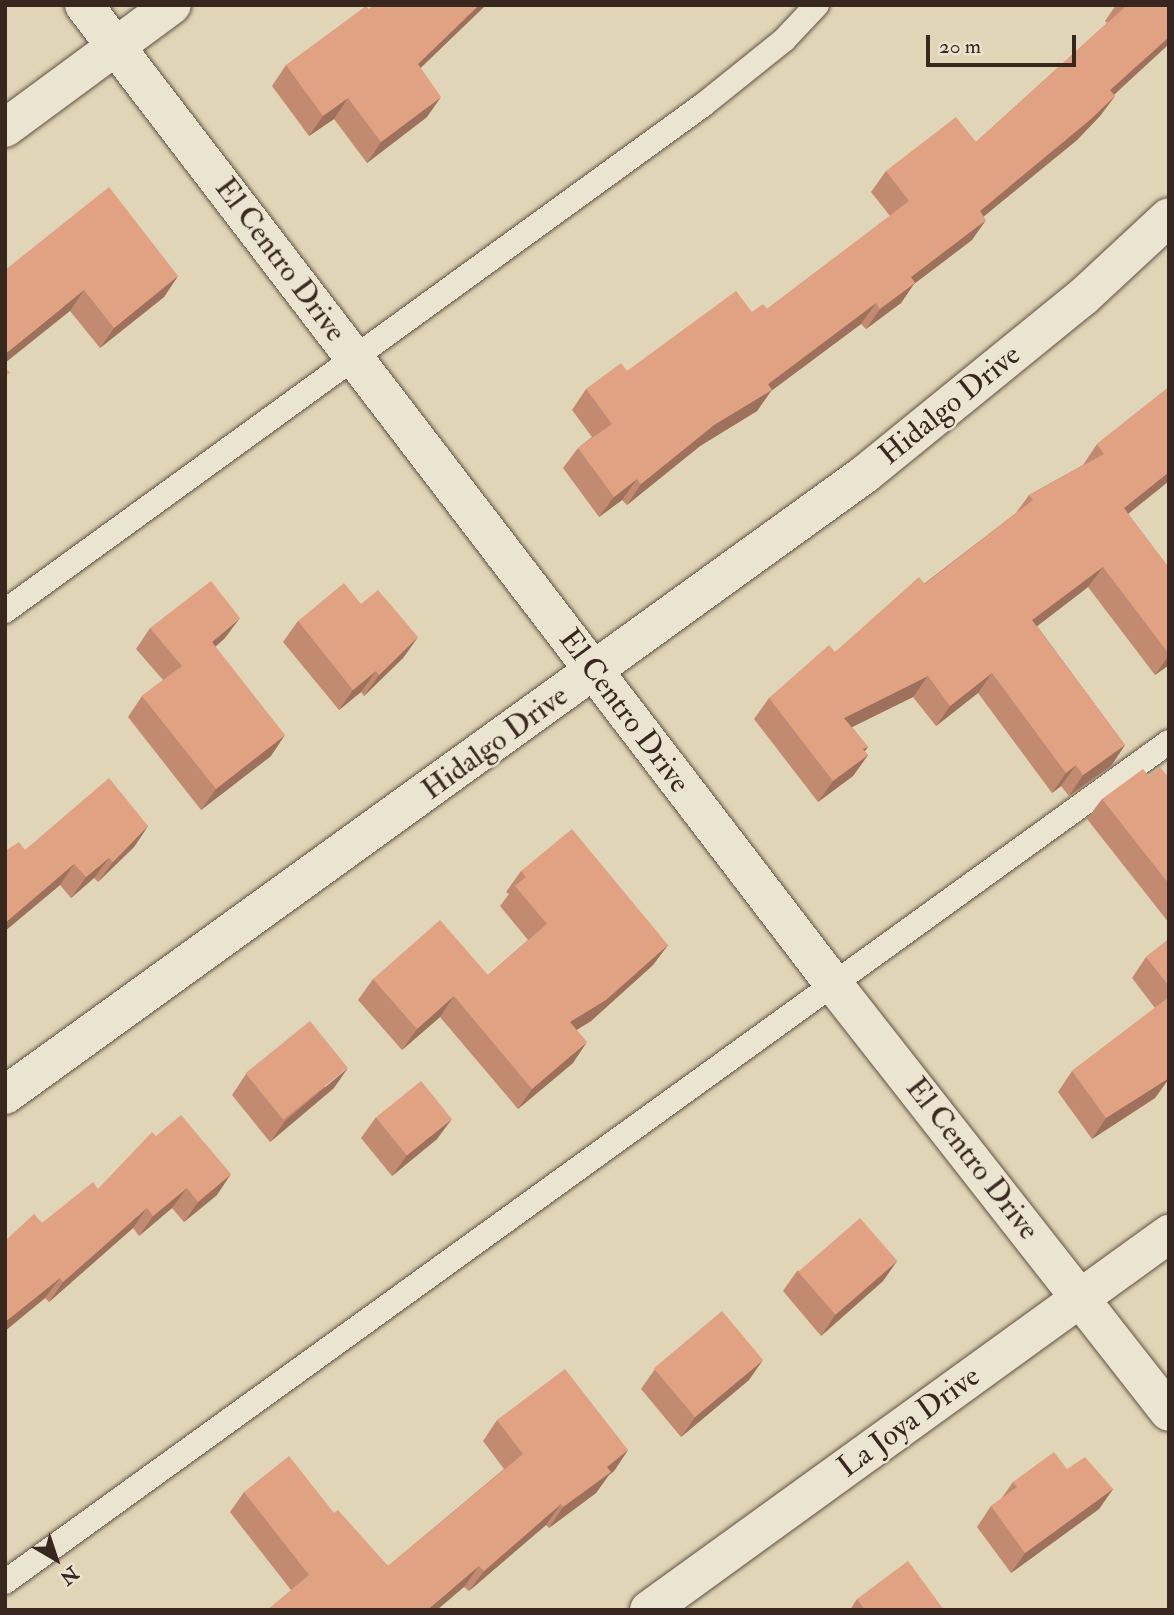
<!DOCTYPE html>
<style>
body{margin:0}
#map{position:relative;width:1174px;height:1615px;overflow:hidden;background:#e0d5b6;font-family:"IM FELL Double Pica",serif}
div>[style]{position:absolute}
.roads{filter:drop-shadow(0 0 2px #615245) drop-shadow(0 0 2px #615245)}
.service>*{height:24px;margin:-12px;padding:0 12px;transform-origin:12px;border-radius:12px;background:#ebe4d0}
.minor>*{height:38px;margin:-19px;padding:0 19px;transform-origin:19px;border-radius:19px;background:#ebe4d0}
.wall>*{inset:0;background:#c28b71}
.shaded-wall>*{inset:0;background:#9e715c}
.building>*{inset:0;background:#e1a283;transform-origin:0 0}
span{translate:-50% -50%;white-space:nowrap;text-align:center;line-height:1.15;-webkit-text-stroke:5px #ebe4d0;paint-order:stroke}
.street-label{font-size:30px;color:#37271f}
.frame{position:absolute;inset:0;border:7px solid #37271f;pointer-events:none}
.north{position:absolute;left:21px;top:1524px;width:70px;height:70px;-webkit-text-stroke:5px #ebe4d0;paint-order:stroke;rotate:141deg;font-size:19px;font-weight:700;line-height:28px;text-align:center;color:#37271f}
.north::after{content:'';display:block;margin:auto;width:24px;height:32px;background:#37271f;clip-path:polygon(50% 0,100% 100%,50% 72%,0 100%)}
.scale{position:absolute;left:926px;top:35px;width:150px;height:32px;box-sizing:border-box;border:4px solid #37271f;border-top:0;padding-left:9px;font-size:21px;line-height:24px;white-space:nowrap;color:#37271f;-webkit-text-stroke:5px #ebe4d0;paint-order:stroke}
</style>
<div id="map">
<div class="roads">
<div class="service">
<div style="left:5px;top:611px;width:862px;rotate:-35.94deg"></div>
<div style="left:703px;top:105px;width:104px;rotate:-38.7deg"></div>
<div style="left:784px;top:40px;width:48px;rotate:-46.7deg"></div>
<div style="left:5px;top:1582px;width:1435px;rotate:-35.82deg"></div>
</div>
<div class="minor">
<div style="left:84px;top:5px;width:1235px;rotate:52.56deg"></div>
<div style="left:835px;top:986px;width:541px;rotate:51.9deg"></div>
<div style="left:5px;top:128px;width:207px;rotate:-36.4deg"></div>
<div style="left:5px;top:1095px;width:1061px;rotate:-35.83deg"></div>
<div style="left:865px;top:474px;width:281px;rotate:-39.1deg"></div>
<div style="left:1083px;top:297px;width:117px;rotate:-42.9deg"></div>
<div style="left:649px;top:1610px;width:642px;rotate:-35.87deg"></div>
</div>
</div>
<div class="wall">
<div style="clip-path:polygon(375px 5px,486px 5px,420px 68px,427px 117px,367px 163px,334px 119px,309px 136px,272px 86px,286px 65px)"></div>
<div style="clip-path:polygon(1116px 5px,1169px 5px,1169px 44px,1114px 95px,1115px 96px,1100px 116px,1077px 140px,984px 216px,972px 240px,914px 284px,901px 303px,866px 329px,861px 324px,771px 391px,757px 411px,700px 446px,627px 505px,622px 500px,599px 517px,563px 468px,578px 448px,592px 437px,572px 410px,586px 389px,627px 371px,752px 312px,767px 309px,890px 216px,871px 192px,886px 171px,976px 142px,1107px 23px,1105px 21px)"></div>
<div style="clip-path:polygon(5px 270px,178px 276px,164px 297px,100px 348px,70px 311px)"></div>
<div style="clip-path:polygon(1169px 387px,1169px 481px,1128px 514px,1169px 568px,1169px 665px,1155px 675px,1088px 587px,1037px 626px,1125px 745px,1111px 766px,1069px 796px,1061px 786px,1052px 793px,978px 693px,936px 726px,913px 697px,852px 727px,868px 747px,864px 751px,868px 755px,853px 776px,818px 802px,754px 719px,769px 698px,835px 652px,1016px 513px,1029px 495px,1083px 465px,1097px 444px)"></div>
<div style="clip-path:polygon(298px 621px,418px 637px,403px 658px,364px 696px,361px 692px,339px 710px,283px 642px)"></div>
<div style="clip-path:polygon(150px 628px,225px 638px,215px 647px,271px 756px,201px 810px,128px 717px,142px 696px,163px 680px,136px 649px)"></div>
<div style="clip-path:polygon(1149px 776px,1169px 778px,1169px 923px,1087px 819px,1102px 799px)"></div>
<div style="clip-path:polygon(148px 826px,134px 847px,98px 882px,94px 878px,71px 898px,60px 885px,5px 931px,25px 850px)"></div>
<div style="clip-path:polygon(521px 871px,668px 945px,653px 965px,591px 1021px,577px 1030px,573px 1063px,518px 1109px,440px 1017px,402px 1050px,358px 1000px,373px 979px,488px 975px,528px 940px,500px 906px,509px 894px,506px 892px)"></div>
<div style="clip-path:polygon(1169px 939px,1169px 1079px,1155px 1098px,1092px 1139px,1058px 1092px,1072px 1071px,1155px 1008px,1132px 978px,1146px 957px)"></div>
<div style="clip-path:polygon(246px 1074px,334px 1088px,270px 1142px,232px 1095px)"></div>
<div style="clip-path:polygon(376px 1117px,437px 1139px,392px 1176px,361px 1138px)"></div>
<div style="clip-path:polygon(156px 1136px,217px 1195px,184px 1222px,172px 1208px,139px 1236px,133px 1228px,49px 1302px,45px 1298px,5px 1331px,5px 1241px,42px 1223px,98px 1189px)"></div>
<div style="clip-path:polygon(897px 1261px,883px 1281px,821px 1336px,783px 1291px,797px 1271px)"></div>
<div style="clip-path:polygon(655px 1369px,749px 1380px,681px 1437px,641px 1389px)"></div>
<div style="clip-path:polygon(497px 1420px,628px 1450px,614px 1471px,609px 1475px,596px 1493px,549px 1528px,546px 1525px,469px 1591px,464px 1587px,291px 1590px,230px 1512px,244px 1492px,334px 1513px,388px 1566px,504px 1469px,483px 1441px)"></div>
<div style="clip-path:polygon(1067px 1469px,1113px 1489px,1099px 1509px,1011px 1573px,977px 1527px,991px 1506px,1001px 1499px,1013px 1482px)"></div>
<div style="clip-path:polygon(857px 1599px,944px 1610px,850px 1610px)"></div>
</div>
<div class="shaded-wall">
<div style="clip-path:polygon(479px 5px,486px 5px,403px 85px,418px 64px)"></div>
<div style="clip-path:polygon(1169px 37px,1169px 44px,1096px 111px,1110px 90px)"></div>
<div style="clip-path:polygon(1115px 96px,1100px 116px,1077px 140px,966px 231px,980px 211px)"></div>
<div style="clip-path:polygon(441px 97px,427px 117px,367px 163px,381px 142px)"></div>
<div style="clip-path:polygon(348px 98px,334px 119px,309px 136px,323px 116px)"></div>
<div style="clip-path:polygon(986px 220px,972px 240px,914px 284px,901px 303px,866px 329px,880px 309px,911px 277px)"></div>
<div style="clip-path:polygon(178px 276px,164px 297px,100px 348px,114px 328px)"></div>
<div style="clip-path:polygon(84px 290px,70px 311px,5px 363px,5px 354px)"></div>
<div style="clip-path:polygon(876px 303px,861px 324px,771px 391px,757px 411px,700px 446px,627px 505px,641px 484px,714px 425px)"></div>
<div style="clip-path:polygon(1169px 472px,1169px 481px,1109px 529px,1124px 508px)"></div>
<div style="clip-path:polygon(637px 479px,622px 500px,599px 517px,614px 497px)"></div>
<div style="clip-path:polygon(1103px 567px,1088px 587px,1018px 641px,1032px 620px)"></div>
<div style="clip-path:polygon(240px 618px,225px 638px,197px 663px,212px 642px)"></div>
<div style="clip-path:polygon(418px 637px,403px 658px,364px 696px,379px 675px)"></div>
<div style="clip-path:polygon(1169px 655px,1169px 665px,1155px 675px)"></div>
<div style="clip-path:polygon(376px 671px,361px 692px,339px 710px,353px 690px)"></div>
<div style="clip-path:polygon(992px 673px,978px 693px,936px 726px,950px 706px)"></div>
<div style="clip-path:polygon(928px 676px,913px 697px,830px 738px,844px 718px)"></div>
<div style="clip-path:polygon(285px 735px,271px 756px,201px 810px,216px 789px)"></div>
<div style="clip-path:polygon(1125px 745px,1111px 766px,1069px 796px,1083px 775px)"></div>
<div style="clip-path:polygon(868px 747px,855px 765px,868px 755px,853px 776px,818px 802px,833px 781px,863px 749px)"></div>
<div style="clip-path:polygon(1076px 765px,1061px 786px,1052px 793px,1066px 773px)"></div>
<div style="clip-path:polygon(148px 826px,134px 847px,98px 882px,113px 862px)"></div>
<div style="clip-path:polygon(109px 858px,94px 878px,71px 898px,86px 877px)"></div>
<div style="clip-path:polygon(74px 864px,60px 885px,5px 931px,5px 923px)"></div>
<div style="clip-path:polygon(668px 945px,653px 965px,591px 1021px,556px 1042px,570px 1022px)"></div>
<div style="clip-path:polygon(454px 996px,440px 1017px,402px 1050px,417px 1029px)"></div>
<div style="clip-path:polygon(587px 1042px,573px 1063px,518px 1109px,532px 1089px)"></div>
<div style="clip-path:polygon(348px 1068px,334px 1088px,270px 1142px,285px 1121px)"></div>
<div style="clip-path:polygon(1169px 1078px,1155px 1098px,1092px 1139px,1106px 1118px)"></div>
<div style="clip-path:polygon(452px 1119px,437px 1139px,392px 1176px,407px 1155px)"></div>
<div style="clip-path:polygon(231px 1174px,217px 1195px,184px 1222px,198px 1202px)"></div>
<div style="clip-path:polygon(187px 1188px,172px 1208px,139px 1236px,153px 1216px)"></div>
<div style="clip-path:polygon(147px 1208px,133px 1228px,49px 1302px,63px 1282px)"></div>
<div style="clip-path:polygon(897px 1261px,883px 1281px,821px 1336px,835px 1315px)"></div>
<div style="clip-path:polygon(60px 1278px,45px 1298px,5px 1331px,5px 1322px)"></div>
<div style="clip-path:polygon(763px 1360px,749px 1380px,681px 1437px,696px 1416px)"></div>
<div style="clip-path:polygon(628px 1450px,614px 1471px,609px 1475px,596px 1493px,549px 1528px,563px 1507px,607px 1467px)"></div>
<div style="clip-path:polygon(1113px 1489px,1099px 1509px,1011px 1573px,1025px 1553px)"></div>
<div style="clip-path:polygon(561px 1504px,546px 1525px,469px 1591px,484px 1571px)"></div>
<div style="clip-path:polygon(479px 1566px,464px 1587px,437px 1610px,427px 1610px)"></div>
</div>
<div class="building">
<div style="clip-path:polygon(375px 5px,479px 5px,418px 64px,441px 97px,381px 142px,348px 98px,323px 116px,286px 65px,366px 6px,369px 9px)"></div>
<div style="clip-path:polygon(1124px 5px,1169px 5px,1169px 37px,1110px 90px,1115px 96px,1091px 119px,980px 211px,986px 220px,911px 277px,915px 283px,880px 309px,876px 303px,768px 384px,772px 390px,714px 425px,641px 484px,637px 479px,614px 497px,578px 448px,612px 424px,586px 389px,621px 363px,627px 371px,736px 291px,752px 312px,763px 304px,767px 309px,909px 201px,886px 171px,956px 117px,976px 142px,1125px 7px)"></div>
<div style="clip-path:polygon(109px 187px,178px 276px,114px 328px,84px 290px,5px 354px,5px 270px)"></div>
<div style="clip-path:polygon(5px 367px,10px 373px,5px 376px)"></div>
<div style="clip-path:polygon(1169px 387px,1169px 472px,1124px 508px,1169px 568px,1169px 654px,1103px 567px,1032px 620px,1125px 745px,1083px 775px,1076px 765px,1066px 773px,992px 673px,950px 706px,928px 676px,844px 718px,868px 747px,863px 749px,868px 755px,833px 781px,769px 698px,829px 645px,835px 652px,919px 577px,925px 584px,1033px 500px,1029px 495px,1104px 454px,1097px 444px)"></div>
<div style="clip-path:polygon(211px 581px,240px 618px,212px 642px,285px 735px,216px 789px,142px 696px,182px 666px,150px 628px)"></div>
<div style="clip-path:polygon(344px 583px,361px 604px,378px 590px,418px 637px,379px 675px,376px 671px,353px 690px,298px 621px)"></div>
<div style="clip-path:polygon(1160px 767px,1169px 778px,1169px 884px,1102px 799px,1143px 769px,1149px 776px)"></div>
<div style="clip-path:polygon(109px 778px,148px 826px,113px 862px,109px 858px,86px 877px,74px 864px,5px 923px,5px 851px,19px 842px,25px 850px)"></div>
<div style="clip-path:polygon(572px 829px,668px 945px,606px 1000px,570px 1022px,587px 1042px,532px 1089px,454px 996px,417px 1029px,373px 979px,440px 920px,488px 975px,547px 924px,515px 886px,526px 877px,521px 871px)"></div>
<div style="clip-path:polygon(1169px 939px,1169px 986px,1146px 957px)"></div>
<div style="clip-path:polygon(1169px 997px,1169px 1078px,1106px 1118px,1072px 1071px)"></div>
<div style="left:310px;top:1021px;width:60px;height:83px;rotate:51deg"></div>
<div style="left:421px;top:1081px;width:49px;height:58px;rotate:51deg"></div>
<div style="clip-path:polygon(181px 1115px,231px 1174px,198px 1202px,187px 1188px,153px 1216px,147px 1208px,63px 1282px,60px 1278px,5px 1322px,5px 1241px,34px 1214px,42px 1223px,93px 1182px,98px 1189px,152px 1132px,156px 1136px)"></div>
<div style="left:860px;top:1218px;width:57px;height:82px;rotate:49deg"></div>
<div style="left:722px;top:1311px;width:64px;height:89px;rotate:50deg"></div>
<div style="clip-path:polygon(565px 1369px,628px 1450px,607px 1467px,611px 1472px,563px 1507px,561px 1504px,484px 1571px,479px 1566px,427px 1610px,267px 1610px,309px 1575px,244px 1492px,289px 1456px,334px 1513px,338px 1510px,388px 1566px,523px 1454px,497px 1420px)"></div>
<div style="clip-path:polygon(1054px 1452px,1067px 1469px,1085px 1457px,1113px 1489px,1025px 1553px,991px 1506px,1017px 1487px,1013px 1482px)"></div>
<div style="clip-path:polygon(908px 1561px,944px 1610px,865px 1610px,857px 1599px)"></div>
</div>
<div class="street-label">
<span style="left:280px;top:260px;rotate:53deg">El Centro Drive</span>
<span style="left:950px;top:405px;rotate:-39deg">Hidalgo Drive</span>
<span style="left:624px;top:711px;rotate:53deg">El Centro Drive</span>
<span style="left:495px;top:743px;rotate:-36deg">Hidalgo Drive</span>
<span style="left:972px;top:1159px;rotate:52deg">El Centro Drive</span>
<span style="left:909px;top:1422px;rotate:-36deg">La Joya Drive</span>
</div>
<div class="frame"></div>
<div class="north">N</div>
<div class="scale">20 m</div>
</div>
